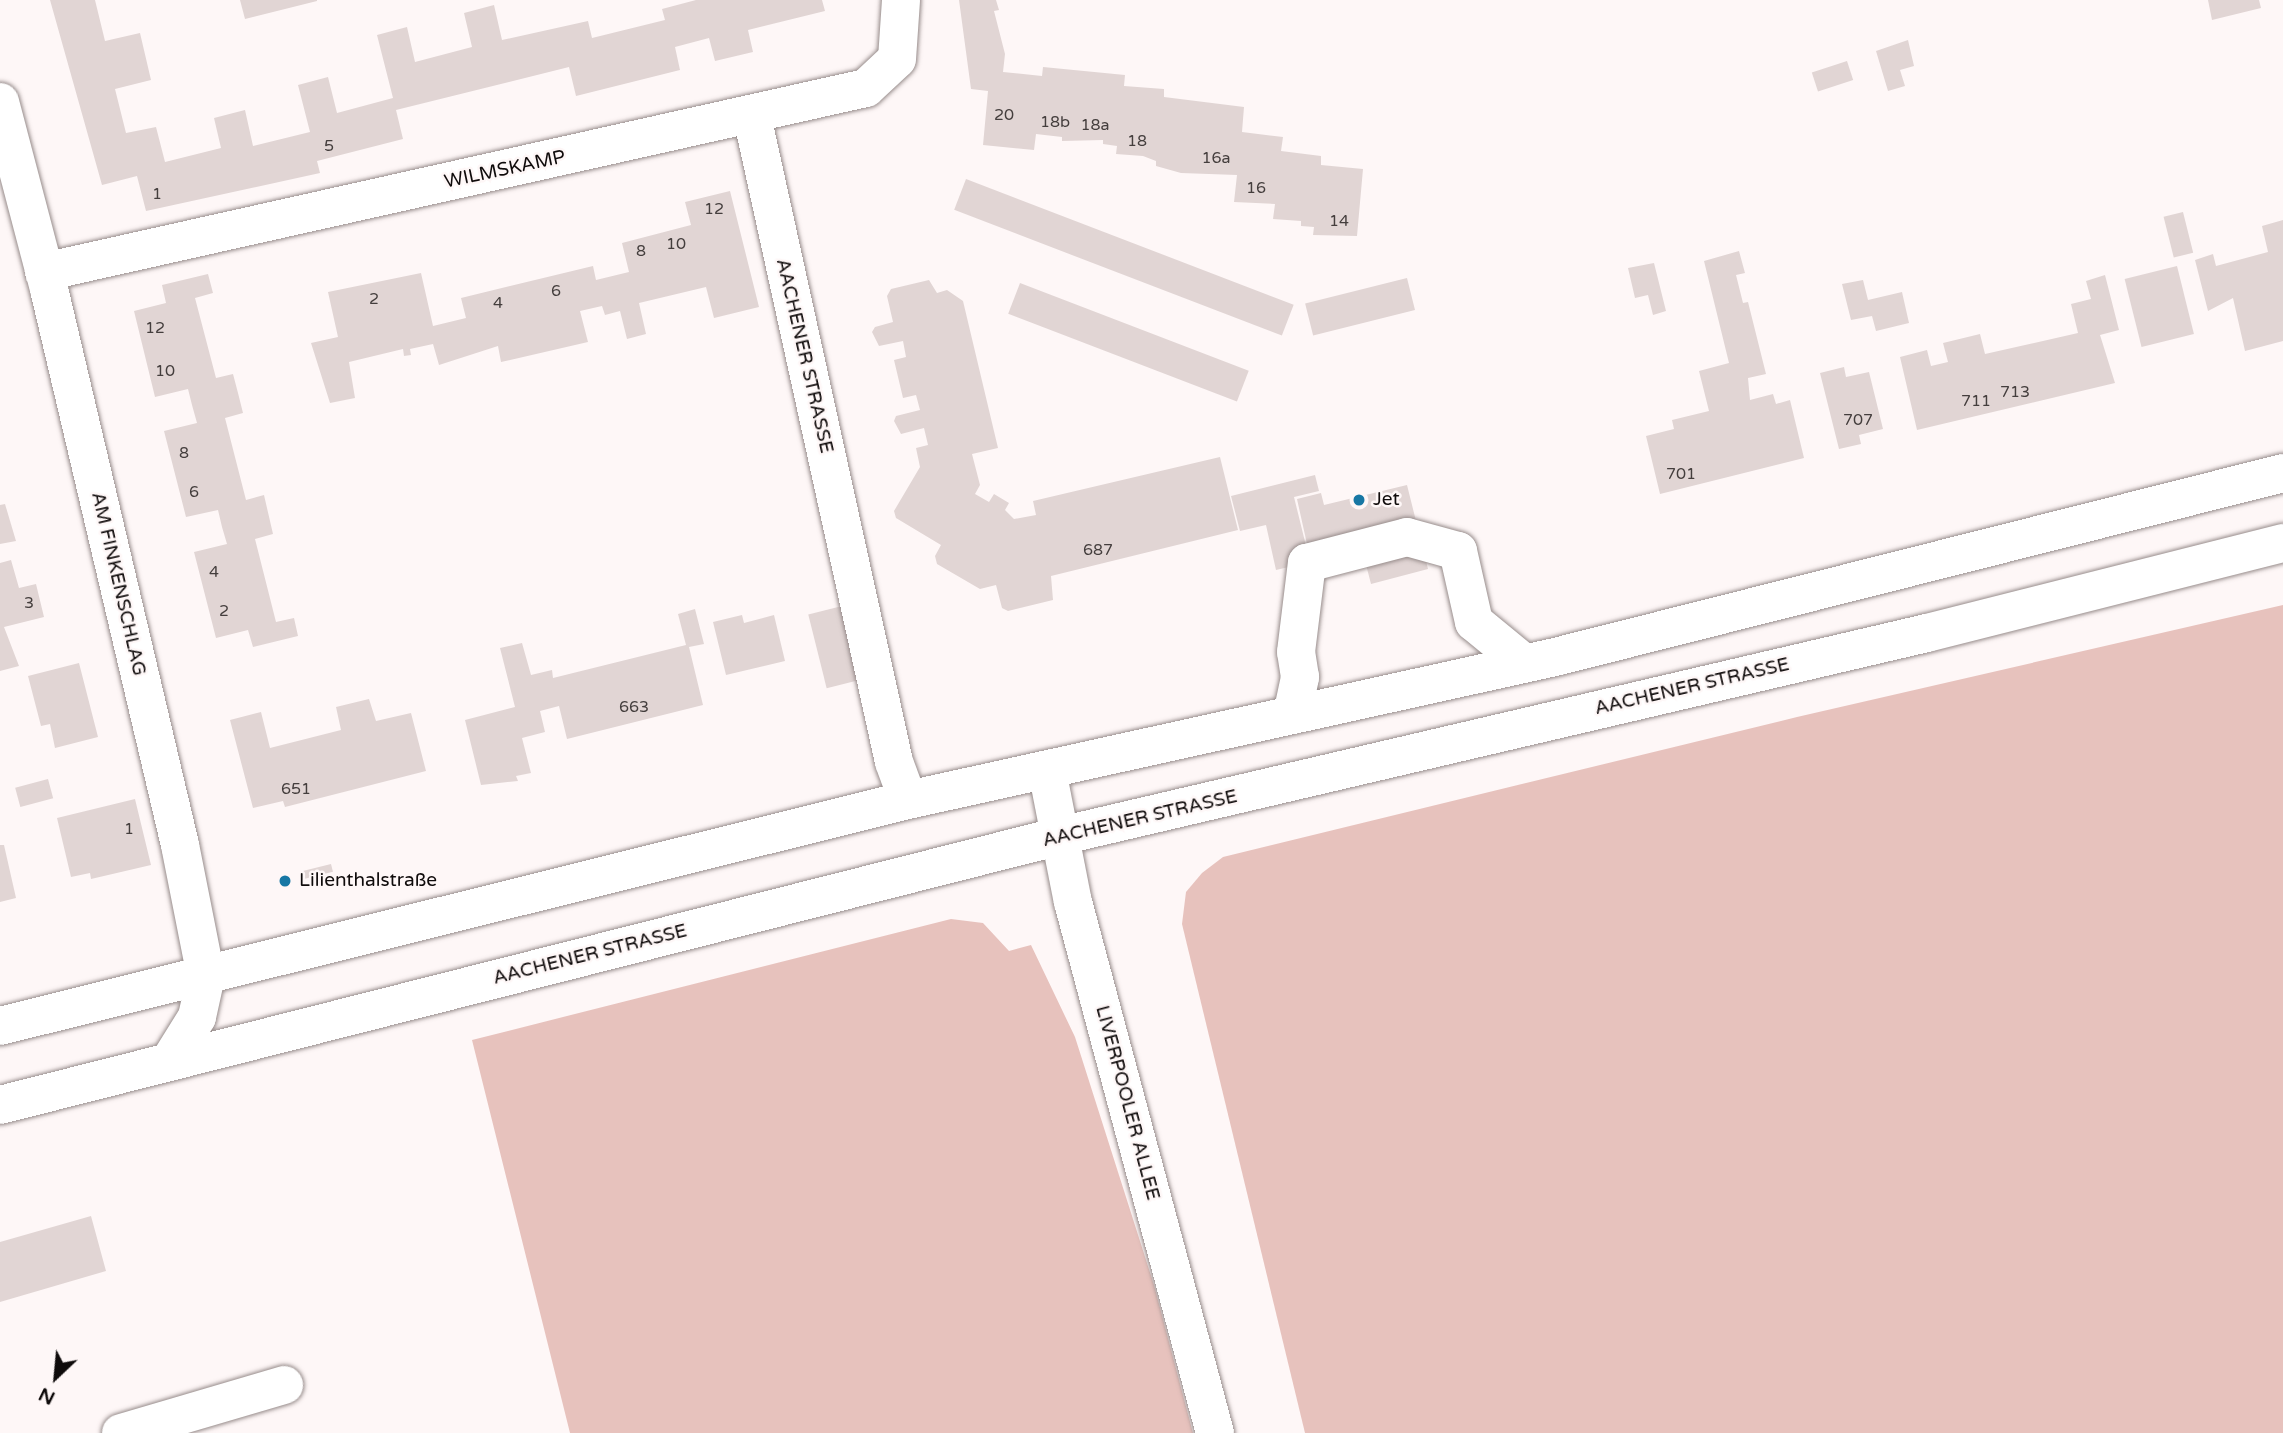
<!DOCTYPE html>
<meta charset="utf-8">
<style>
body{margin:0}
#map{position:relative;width:2283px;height:1433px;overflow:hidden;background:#fef7f7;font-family:"Varela Round",sans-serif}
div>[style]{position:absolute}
.green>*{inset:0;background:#e7c2bd}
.building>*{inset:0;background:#e1d5d4;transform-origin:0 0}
.roads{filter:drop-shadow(0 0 2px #978c8b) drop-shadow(0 0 2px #978c8b)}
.minor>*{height:38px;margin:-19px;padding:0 19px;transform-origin:19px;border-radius:19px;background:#fff}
.major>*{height:38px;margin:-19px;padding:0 19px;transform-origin:19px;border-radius:19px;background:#fff}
.dots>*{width:19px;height:19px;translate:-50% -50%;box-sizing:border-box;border:4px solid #fef7f7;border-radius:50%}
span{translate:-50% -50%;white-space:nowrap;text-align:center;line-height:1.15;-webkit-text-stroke:5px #fef7f7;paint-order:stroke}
.number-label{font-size:16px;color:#443e3d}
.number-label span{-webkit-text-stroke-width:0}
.street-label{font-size:19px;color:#0f0b0b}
.poi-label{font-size:19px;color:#0f0b0b}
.left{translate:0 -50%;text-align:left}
.north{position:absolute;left:21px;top:1342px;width:70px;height:70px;-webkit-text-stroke:5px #fef7f7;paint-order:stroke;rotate:206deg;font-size:19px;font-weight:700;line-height:28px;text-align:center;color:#0f0b0b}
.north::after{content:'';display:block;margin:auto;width:24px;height:32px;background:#0f0b0b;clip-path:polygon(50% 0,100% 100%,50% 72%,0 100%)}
</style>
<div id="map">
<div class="green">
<div style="clip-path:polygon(2283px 605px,2283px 1433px,1305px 1433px,1182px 924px,1186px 892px,1202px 873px,1223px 857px,1797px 717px)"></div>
<div style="clip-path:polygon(951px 919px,983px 923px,1009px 951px,1031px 945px,1075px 1037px,1154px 1285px,1193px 1433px,570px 1433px,472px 1040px)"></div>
</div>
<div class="building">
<div style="clip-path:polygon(50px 0,95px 0,105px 41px,140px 33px,151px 80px,115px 89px,126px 133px,156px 127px,165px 162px,221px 148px,214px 118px,245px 110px,253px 146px,310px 132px,298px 85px,328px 77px,337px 113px,393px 98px,377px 35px,407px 27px,415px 62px,472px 47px,464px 13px,494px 5px,502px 40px,588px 21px,592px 38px,665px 20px,662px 9px,696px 0,822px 0,825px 11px,748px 30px,753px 52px,715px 61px,709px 38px,675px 47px,680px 70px,576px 96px,569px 67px,396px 110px,403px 139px,317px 161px,320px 173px,146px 211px,137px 176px,102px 185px)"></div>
<div style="clip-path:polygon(240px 0,317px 0,317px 1px,245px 19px)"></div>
<div style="clip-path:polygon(959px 0,996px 0,999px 10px,994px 11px,1005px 54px,1003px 72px,1042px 76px,1043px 67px,1125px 75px,1124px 86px,1164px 89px,1164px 97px,1244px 107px,1242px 132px,1283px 137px,1281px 151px,1321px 156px,1321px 165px,1363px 169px,1357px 236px,1313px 235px,1314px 227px,1301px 226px,1301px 221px,1273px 219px,1275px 204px,1234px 202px,1237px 175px,1181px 173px,1156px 166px,1156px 161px,1143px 156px,1116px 154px,1117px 146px,1103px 144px,1103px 140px,1062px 141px,1062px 137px,1036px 134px,1034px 150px,983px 145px,988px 91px,971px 89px)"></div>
<div style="clip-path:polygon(2208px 0,2259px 0,2261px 8px,2212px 20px)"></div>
<div style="clip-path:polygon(1908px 40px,1914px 66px,1900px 70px,1905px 86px,1888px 91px,1876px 51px)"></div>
<div style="left:1847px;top:61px;width:20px;height:37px;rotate:72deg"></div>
<div style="left:966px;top:179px;width:351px;height:33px;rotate:21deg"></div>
<div style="clip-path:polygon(730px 191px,759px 307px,714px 318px,706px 287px,639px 303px,646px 334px,627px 339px,620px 311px,605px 315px,602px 306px,580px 311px,588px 342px,501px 362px,498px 346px,439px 365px,433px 344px,410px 349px,411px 355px,404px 356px,403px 349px,349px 362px,355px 398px,330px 403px,311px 343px,338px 337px,328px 292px,421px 273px,433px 326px,466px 318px,461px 298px,593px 266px,596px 280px,629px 272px,622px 243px,691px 225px,685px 202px)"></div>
<div style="left:2183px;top:212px;width:42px;height:20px;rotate:76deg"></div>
<div style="clip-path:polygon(2283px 220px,2283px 341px,2245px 351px,2233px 298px,2208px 311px,2195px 260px,2213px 254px,2216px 266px,2268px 252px,2262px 226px)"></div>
<div style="clip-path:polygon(1739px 251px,1745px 273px,1736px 275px,1743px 303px,1748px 302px,1766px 374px,1748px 378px,1750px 400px,1773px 394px,1776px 404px,1790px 400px,1804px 458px,1660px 494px,1646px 436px,1674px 429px,1672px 420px,1709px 411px,1699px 371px,1729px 363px,1704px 261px)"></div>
<div style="clip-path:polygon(1654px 263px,1666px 311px,1653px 315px,1648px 295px,1635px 298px,1628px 268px)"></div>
<div style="left:2177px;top:266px;width:70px;height:54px;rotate:76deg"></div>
<div style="clip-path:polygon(208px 274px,213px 293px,195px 298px,216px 378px,233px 374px,238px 393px,243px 413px,225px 418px,246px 500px,264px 495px,273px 534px,255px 539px,276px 622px,294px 618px,298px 636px,253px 647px,248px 630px,216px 638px,194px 552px,227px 544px,222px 527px,218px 510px,186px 517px,164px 431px,197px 423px,192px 405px,188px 389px,155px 397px,134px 311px,166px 303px,162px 285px)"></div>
<div style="clip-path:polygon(2105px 275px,2119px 330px,2100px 335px,2115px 383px,1917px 430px,1900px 357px,1927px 350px,1931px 366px,1948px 362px,1943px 343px,1980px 334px,1985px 354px,2078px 333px,2071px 304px,2091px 299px,2086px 281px)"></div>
<div style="left:1407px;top:278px;width:33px;height:105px;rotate:76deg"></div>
<div style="clip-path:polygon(929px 280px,937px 293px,947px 290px,963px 301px,998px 448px,972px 454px,980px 485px,975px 494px,989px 502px,994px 494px,1009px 503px,1005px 510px,1014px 519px,1036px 515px,1033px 501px,1220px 457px,1238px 530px,1051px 576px,1053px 600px,1008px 611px,1002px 608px,996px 585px,980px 589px,937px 564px,935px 556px,941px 545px,896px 518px,894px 511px,920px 467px,916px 448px,928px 445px,924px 428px,901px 434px,894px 421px,896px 416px,920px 410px,916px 395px,903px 398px,894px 360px,906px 357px,903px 341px,879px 346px,872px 332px,875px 327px,893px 322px,887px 296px,891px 289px)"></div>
<div style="clip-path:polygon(1863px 280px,1868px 300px,1902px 292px,1909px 323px,1876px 331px,1872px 316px,1851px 320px,1842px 284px)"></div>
<div style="left:1020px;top:283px;width:245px;height:33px;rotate:21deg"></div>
<div style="clip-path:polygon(1844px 367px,1846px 377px,1869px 372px,1883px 429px,1859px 435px,1861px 444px,1839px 449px,1820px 373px)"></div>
<div style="clip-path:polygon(1315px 475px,1319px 491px,1294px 497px,1310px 562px,1276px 570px,1266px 525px,1240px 531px,1231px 496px)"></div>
<div style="clip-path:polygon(1407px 485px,1428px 569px,1371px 584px,1362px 549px,1311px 562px,1297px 499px,1321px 493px,1324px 505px)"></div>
<div style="clip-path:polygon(5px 504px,16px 541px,0 544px,0 505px)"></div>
<div style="clip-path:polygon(11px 560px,19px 588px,36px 584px,44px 617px,4px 627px,19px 666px,0 671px,0 563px)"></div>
<div style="left:850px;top:604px;width:76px;height:43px;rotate:76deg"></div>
<div style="clip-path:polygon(695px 609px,704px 644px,689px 647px,703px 705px,567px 739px,559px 706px,540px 711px,545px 732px,522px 738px,531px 773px,516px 776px,518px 781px,481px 785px,465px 720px,515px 707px,500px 648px,522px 643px,531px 675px,552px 670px,553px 678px,686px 645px,678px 614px)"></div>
<div style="clip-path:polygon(742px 615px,744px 623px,774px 615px,785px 661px,726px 675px,713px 622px)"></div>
<div style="clip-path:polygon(79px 663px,98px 737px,55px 748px,50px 724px,41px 726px,28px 676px)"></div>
<div style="clip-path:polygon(369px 699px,376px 721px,411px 713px,426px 771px,285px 807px,283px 801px,253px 808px,230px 720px,261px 712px,270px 748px,341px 730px,336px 707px)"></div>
<div style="left:48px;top:779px;width:20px;height:34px;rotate:75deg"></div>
<div style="clip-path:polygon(135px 799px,151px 865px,91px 879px,90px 873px,71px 877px,57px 818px)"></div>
<div style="clip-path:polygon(0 845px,4px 845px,16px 898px,0 902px)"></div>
<div style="left:331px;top:864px;width:8px;height:29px;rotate:76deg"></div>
<div style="clip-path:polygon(91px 1216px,106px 1271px,0 1302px,0 1242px)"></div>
</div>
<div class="roads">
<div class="minor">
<div style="left:0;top:102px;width:193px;rotate:75.3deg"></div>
<div style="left:49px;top:289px;width:571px;rotate:76.74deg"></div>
<div style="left:180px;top:845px;width:134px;rotate:78.8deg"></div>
<div style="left:206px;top:976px;width:42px;rotate:102.4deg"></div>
<div style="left:197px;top:1017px;width:53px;rotate:121.9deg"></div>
<div style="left:752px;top:116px;width:661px;rotate:77.6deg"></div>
<div style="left:894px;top:762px;width:40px;rotate:69.8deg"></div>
<div style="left:44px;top:272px;width:842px;rotate:-12.62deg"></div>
<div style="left:866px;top:88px;width:42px;rotate:-43.1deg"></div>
<div style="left:897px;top:59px;width:59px;rotate:-86.1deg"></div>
<div style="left:1292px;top:715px;width:39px;rotate:-78deg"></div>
<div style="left:1300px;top:677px;width:25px;rotate:-99deg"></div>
<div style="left:1296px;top:652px;width:90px;rotate:-83deg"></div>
<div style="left:1307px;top:563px;width:103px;rotate:-14.6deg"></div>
<div style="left:1407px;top:537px;width:53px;rotate:15.4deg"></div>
<div style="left:1458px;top:551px;width:73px;rotate:77.3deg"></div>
<div style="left:1474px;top:622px;width:65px;rotate:39.4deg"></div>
<div style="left:1047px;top:770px;width:135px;rotate:78.9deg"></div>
<div style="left:1073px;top:902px;width:550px;rotate:75.03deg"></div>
<div style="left:121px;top:1433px;width:170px;rotate:-16.4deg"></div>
</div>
<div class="major">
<div style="left:0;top:1026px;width:936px;rotate:-13.98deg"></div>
<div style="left:908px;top:800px;width:663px;rotate:-12.46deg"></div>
<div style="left:1555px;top:657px;width:751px;rotate:-14.18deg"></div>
<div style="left:0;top:1105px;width:1094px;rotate:-14.24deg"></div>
<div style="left:1060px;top:836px;width:890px;rotate:-13.18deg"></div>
<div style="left:1927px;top:633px;width:367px;rotate:-14.2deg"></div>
</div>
</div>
<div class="dots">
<div style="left:1359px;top:500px;background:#1777a4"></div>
<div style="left:285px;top:881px;background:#1777a4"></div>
</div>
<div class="number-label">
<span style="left:1004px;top:115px">20</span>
<span style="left:1055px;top:122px">18b</span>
<span style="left:1095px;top:125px">18a</span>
<span style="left:1137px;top:141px">18</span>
<span style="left:329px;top:146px">5</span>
<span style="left:1216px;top:158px">16a</span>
<span style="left:1256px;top:188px">16</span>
<span style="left:157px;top:194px">1</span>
<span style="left:714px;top:209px">12</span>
<span style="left:1339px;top:221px">14</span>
<span style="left:676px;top:244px">10</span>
<span style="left:641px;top:251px">8</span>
<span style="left:556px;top:291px">6</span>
<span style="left:374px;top:299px">2</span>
<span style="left:498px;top:303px">4</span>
<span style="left:155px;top:328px">12</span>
<span style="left:165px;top:371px">10</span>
<span style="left:2015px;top:392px">713</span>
<span style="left:1976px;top:401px">711</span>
<span style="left:1858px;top:420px">707</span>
<span style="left:184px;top:453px">8</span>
<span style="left:1681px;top:474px">701</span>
<span style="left:194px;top:492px">6</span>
<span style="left:1098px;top:550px">687</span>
<span style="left:214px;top:572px">4</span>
<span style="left:29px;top:603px">3</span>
<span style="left:224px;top:611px">2</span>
<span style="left:634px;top:707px">663</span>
<span style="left:296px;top:789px">651</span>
<span style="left:129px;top:829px">1</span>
</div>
<div class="street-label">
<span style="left:505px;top:170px;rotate:-12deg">WILMSKAMP</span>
<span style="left:804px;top:356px;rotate:77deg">AACHENER STRASSE</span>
<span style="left:118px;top:584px;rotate:77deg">AM FINKENSCHLAG</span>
<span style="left:1692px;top:687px;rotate:-13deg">AACHENER STRASSE</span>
<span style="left:1140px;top:819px;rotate:-13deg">AACHENER STRASSE</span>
<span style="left:590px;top:955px;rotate:-14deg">AACHENER STRASSE</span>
<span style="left:1127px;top:1103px;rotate:75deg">LIVERPOOLER ALLEE</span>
</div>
<div class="poi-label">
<span class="left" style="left:1373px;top:500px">Jet</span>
<span class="left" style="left:299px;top:881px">Lilienthalstraße</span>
</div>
<div class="north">N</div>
</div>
